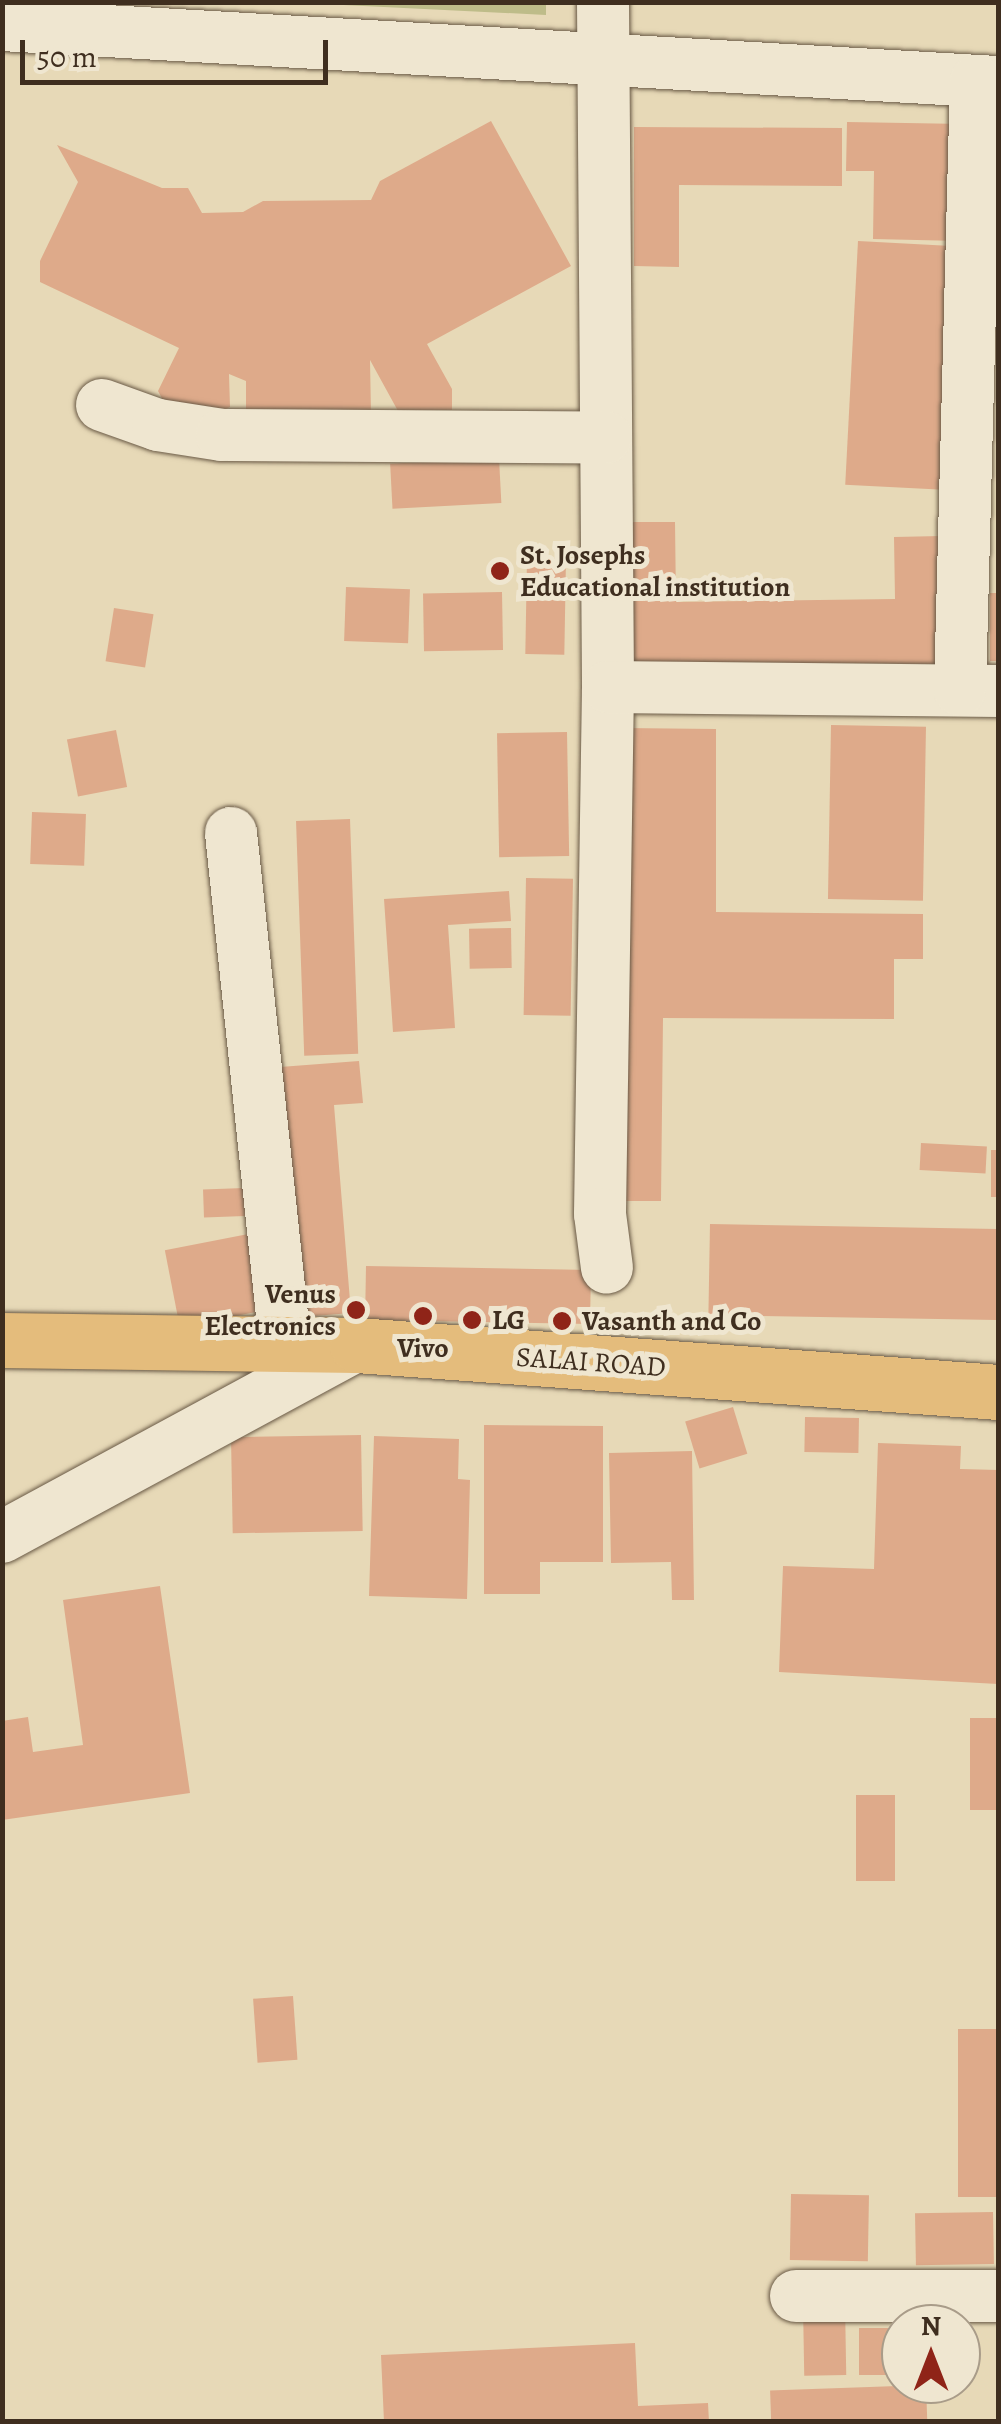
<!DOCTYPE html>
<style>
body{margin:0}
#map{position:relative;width:1001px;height:2424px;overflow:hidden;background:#e7d9b7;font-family:Alegreya,serif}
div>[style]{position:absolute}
.green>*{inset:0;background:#bebc89}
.building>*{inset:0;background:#deaa8a;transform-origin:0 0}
.roads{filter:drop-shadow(0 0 2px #695945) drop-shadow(0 0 2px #695945)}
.minor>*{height:52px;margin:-26px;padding:0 26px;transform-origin:26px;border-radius:26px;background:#efe6d0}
.major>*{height:55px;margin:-27.5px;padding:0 27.5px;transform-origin:27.5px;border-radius:27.5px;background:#e4bc7c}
.dots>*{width:28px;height:28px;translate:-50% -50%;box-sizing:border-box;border:5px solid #efe6d0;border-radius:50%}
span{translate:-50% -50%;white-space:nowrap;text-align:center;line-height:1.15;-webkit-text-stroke:10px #efe6d0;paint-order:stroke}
.poi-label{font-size:28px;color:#3f2e1f;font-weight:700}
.left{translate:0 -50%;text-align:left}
.right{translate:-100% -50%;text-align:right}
.street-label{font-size:28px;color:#3f2e1f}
.frame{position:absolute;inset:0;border:5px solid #3f2e1f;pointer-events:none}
.north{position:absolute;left:881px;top:2304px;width:100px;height:100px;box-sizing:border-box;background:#efe6d0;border:2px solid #a99c89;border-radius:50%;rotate:0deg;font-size:28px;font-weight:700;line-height:40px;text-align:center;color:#3f2e1f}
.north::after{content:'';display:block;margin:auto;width:35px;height:45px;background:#8f2418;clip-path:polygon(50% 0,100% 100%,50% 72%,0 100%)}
.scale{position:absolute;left:20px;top:40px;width:308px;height:45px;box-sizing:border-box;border:5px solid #3f2e1f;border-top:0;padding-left:12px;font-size:30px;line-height:35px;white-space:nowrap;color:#3f2e1f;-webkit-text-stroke:8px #efe6d0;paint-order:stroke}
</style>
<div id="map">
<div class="green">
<div style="clip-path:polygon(303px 3px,546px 3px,546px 15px)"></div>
</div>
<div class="building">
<div style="clip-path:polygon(491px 121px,571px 266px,427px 344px,452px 389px,452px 410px,398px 411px,370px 360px,371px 414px,246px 415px,246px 381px,229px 374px,230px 407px,199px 423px,176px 424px,158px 391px,179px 348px,40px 282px,40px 261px,78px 182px,57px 145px,162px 188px,188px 188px,202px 213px,243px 212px,263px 201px,371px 200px,380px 181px)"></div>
<div style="clip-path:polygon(847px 122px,964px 124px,961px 241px,873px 239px,874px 171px,846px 171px)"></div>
<div style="clip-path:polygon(634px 127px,842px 128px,842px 186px,679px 185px,679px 267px,634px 266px)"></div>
<div style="left:858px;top:241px;width:98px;height:244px;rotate:3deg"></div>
<div style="left:499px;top:458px;width:45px;height:109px;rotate:87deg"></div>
<div style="clip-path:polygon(630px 522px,675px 522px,676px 602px,895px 599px,894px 537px,941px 536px,943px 664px,632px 662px)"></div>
<div style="left:527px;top:558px;width:39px;height:96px;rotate:1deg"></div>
<div style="left:346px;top:587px;width:64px;height:54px;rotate:2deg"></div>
<div style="left:502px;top:592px;width:58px;height:79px;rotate:89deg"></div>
<div style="left:990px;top:593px;width:8px;height:68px"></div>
<div style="left:114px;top:608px;width:40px;height:54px;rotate:9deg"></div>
<div style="left:831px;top:725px;width:95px;height:174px;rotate:1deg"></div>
<div style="clip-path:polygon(623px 728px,716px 729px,716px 912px,923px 914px,923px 959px,894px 959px,894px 1019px,663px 1018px,661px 1201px,619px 1201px)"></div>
<div style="left:116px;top:730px;width:58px;height:50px;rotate:79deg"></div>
<div style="left:567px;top:732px;width:124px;height:70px;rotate:89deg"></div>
<div style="left:32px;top:812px;width:54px;height:52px;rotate:2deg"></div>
<div style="left:350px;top:819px;width:235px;height:54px;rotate:88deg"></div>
<div style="left:526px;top:878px;width:47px;height:137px;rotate:1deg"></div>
<div style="clip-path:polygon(509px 891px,511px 921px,448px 925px,455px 1028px,393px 1032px,384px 899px)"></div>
<div style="left:511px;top:928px;width:40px;height:42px;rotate:89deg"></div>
<div style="clip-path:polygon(359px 1061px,363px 1103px,334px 1105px,351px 1313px,301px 1317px,280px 1067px)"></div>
<div style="left:921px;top:1143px;width:66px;height:27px;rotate:3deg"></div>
<div style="left:991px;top:1150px;width:7px;height:47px"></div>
<div style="left:244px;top:1188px;width:28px;height:41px;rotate:88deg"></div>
<div style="left:710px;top:1224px;width:288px;height:91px;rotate:1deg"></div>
<div style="left:264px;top:1231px;width:78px;height:101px;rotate:79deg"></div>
<div style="left:366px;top:1266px;width:225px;height:54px;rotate:1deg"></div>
<div style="left:733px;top:1407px;width:49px;height:50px;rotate:73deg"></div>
<div style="left:805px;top:1417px;width:54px;height:35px;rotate:1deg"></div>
<div style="clip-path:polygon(484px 1425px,603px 1426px,603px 1562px,540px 1562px,540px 1594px,484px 1594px)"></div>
<div style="left:361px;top:1435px;width:96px;height:130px;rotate:89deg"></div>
<div style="clip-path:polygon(374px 1436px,459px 1439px,458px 1479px,470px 1480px,467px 1599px,369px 1596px)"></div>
<div style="clip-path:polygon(878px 1443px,961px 1446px,960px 1469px,998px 1470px,998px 1684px,779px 1672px,783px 1566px,874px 1569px)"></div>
<div style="clip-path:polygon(692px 1451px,694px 1600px,672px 1600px,671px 1562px,611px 1563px,609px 1453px)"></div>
<div style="clip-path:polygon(160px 1586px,190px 1793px,2px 1820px,2px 1721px,28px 1717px,33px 1752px,83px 1745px,63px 1600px)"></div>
<div style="left:970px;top:1718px;width:28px;height:92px"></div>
<div style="left:856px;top:1795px;width:39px;height:86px"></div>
<div style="left:293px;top:1996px;width:64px;height:40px;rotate:86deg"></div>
<div style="left:998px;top:2029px;width:168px;height:40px;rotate:90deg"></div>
<div style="left:791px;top:2194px;width:78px;height:66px;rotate:1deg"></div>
<div style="left:993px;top:2212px;width:52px;height:78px;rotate:89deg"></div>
<div style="left:845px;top:2304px;width:71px;height:42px;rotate:89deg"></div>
<div style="left:859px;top:2328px;width:42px;height:47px"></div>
<div style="clip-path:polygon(635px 2343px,638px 2406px,708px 2403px,709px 2422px,384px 2422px,381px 2355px)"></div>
<div style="left:926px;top:2385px;width:37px;height:156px;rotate:88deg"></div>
</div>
<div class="roads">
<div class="minor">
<div style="left:603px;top:2px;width:685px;rotate:89.58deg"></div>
<div style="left:608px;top:687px;width:527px;rotate:90.87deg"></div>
<div style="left:600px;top:1214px;width:54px;rotate:82.6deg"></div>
<div style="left:2px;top:25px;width:998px;rotate:3.28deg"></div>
<div style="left:102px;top:405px;width:59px;rotate:19.7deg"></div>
<div style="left:158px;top:425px;width:65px;rotate:8.9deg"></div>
<div style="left:222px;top:435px;width:384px;rotate:0.4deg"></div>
<div style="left:608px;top:687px;width:390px;rotate:0.6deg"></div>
<div style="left:960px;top:690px;width:609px;rotate:-88.5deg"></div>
<div style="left:231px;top:833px;width:513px;rotate:83.96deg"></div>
<div style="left:2px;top:1537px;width:404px;rotate:-28.4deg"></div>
<div style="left:796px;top:2296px;width:202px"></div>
</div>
<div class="major">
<div style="left:2px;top:1340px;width:355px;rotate:0.8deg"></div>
<div style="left:357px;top:1345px;width:643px;rotate:4.19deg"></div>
</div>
</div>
<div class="dots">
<div style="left:500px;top:571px;background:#8f2418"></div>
<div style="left:356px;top:1310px;background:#8f2418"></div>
<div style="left:423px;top:1316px;background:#8f2418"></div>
<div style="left:472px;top:1320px;background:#8f2418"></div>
<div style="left:562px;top:1321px;background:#8f2418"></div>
</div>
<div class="poi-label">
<span class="left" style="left:520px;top:571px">St. Josephs<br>Educational institution</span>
<span class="right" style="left:336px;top:1310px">Venus<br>Electronics</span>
<span class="left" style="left:492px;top:1320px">LG</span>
<span class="left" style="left:582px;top:1321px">Vasanth and Co</span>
<span style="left:423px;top:1348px">Vivo</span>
</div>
<div class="street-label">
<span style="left:591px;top:1362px;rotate:4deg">SALAI ROAD</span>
</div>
<div class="frame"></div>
<div class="north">N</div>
<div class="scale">50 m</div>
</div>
